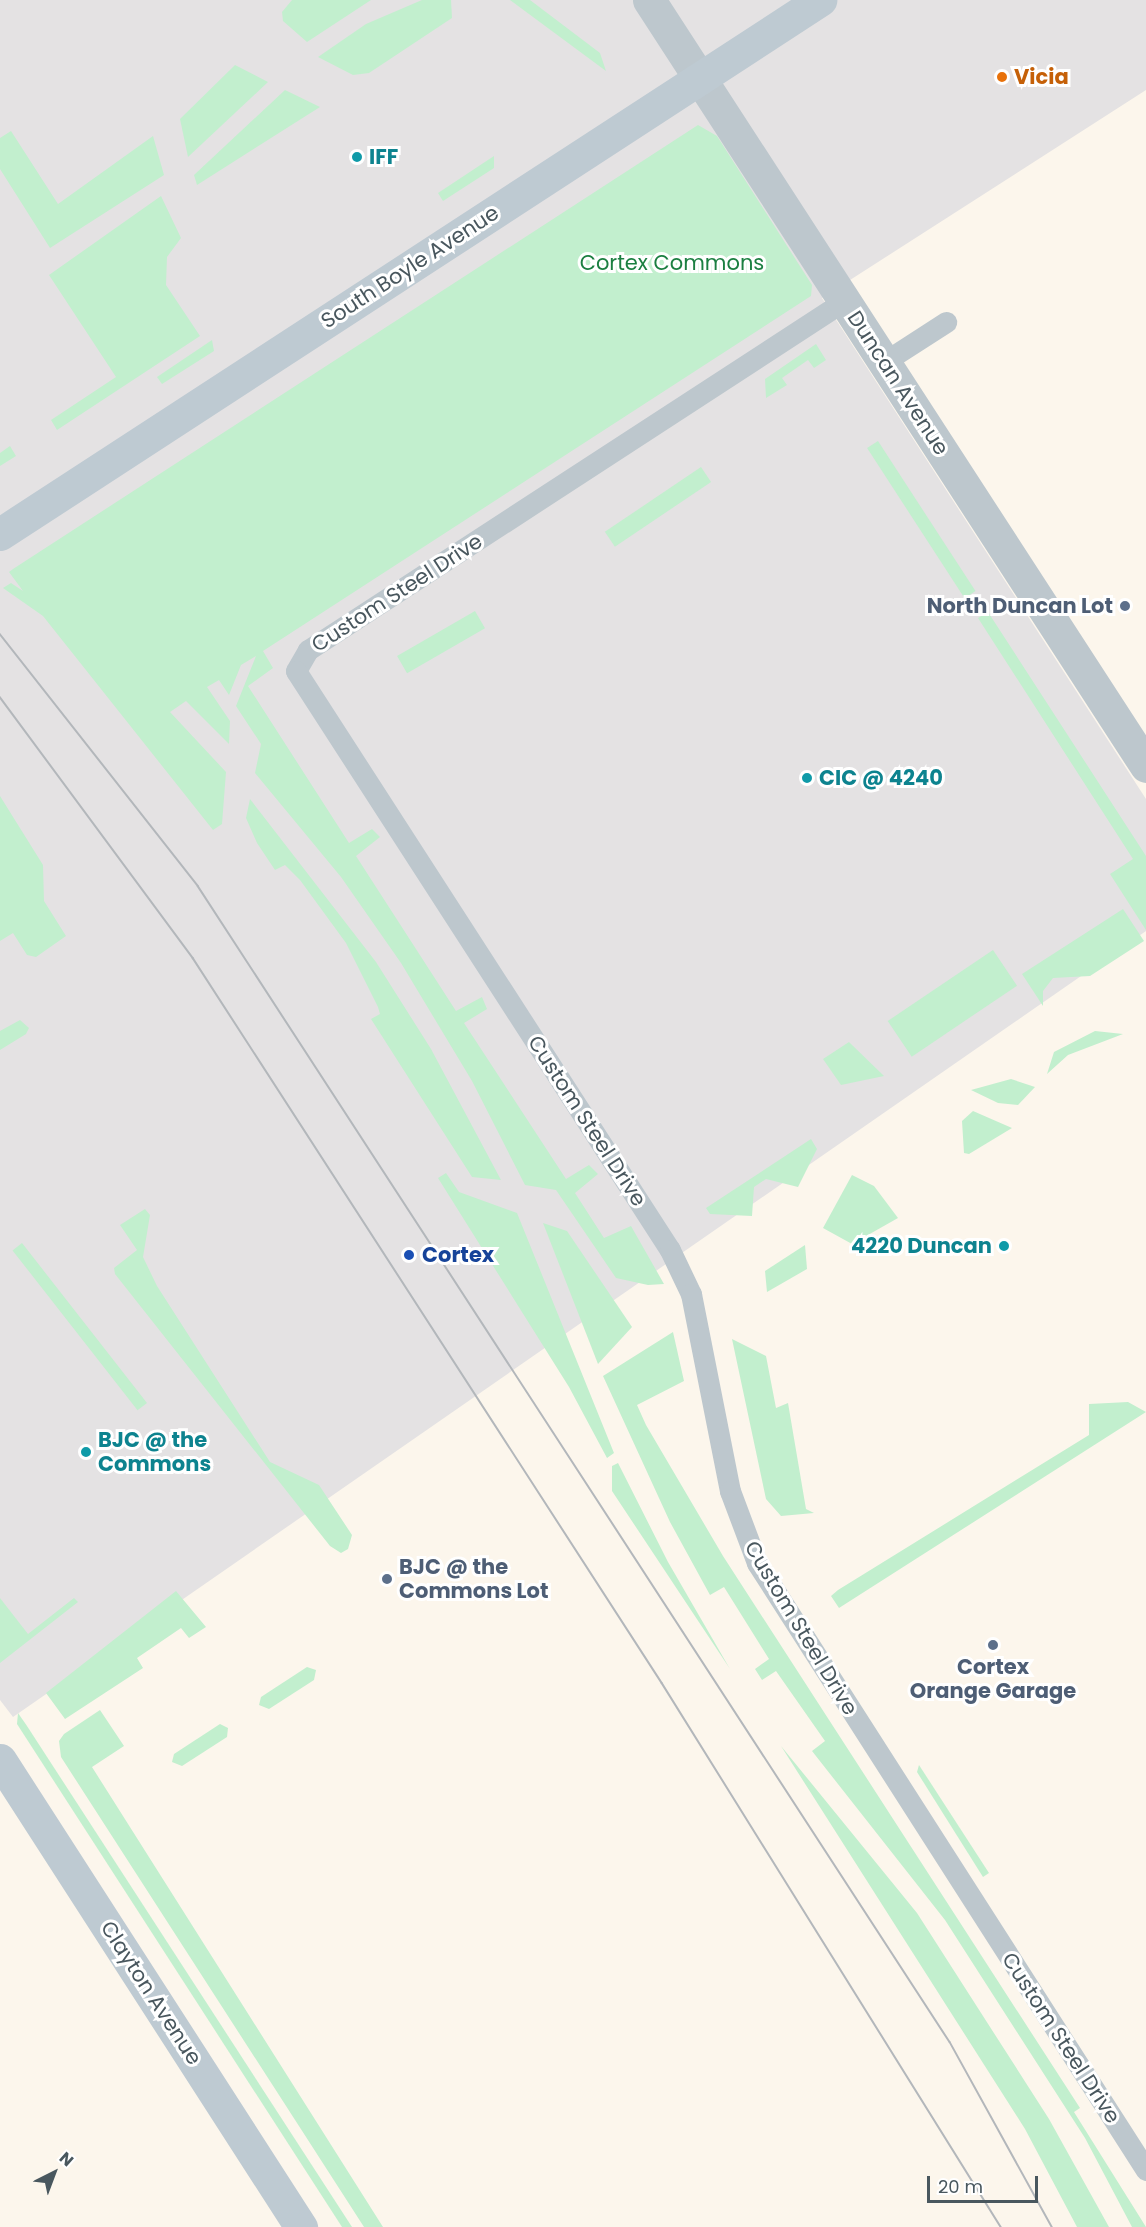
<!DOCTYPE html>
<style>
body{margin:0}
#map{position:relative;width:1146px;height:2227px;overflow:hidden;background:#f3f1f1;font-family:Poppins,sans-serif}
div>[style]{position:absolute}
.commercial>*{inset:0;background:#fcf6ec;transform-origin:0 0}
.education>*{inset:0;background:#e4e2e3}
.green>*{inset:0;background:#c2efce;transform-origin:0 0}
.lane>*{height:21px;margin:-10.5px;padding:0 10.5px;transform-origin:10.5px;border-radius:10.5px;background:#bdc7cd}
.street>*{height:33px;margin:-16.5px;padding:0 16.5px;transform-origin:16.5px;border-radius:16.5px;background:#bdc7cd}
.secondary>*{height:33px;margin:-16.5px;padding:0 16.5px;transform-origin:16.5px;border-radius:16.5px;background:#becad2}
.tram>*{height:1.5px;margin:-0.75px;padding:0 0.75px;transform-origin:0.75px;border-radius:0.75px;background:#b3b7bb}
.dots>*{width:16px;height:16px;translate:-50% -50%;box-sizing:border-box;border:3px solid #fff;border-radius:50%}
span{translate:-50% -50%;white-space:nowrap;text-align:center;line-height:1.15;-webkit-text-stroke:6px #fff;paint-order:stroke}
.food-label{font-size:21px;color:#c56008;font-weight:700}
.left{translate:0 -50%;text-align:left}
.culture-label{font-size:21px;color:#0d838f;font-weight:700}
.right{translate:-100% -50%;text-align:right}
.park-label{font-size:21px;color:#1b7f41}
.street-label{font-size:21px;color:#49575e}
.service-label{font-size:21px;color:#4e5e75;font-weight:700}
.transit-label{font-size:21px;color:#164399;font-weight:700}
.north{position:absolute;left:24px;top:2143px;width:60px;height:60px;-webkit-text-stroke:4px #fff;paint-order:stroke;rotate:42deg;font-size:16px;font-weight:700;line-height:24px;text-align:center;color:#49575e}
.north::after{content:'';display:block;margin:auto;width:21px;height:27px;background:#49575e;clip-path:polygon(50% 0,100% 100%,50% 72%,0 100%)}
.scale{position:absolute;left:927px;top:2176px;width:111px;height:27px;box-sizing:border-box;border:3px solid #49575e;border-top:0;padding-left:8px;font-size:18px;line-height:21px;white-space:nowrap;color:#49575e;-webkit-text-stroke:4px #fff;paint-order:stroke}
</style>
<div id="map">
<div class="commercial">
<div style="left:0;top:0;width:1146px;height:2227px"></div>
</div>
<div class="education">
<div style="clip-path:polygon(0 0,1146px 0,1146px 90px,822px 298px,1146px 799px,1146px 931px,13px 1717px,0 1700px)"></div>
</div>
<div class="green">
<div style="clip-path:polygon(292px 0,371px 0,307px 42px,283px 21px,282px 12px)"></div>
<div style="clip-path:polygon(422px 0,451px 0,452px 18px,369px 73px,353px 75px,318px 57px,366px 24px)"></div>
<div style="clip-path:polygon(510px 0,530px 0,600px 53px,606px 71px)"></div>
<div style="clip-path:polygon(235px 65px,268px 82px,188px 157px,180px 119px)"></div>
<div style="clip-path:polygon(285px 90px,320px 107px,197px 185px,194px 175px)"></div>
<div style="clip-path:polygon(698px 125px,717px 136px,812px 285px,811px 296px,263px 651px,273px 668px,248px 686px,349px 843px,372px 829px,380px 837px,356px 856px,456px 1011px,482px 997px,487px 1009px,464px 1023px,566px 1179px,589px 1165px,598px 1174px,575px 1193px,604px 1238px,631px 1226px,664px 1284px,648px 1285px,616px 1278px,556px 1190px,525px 1185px,472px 1081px,401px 963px,341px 877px,255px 773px,261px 744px,236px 706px,256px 656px,241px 665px,229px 695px,219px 680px,207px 687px,230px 721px,229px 744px,186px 701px,170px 712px,226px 772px,222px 824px,213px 830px,43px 616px,3px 588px,11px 583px,23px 591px,9px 572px,13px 569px)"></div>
<div style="clip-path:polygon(11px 131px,58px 204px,153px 136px,164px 175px,50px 248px,0 169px,0 138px)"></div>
<div style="clip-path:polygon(494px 156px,494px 168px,443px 201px,438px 193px)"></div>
<div style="clip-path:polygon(161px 196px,181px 238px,167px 257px,166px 285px,200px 336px,57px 430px,51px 420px,116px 377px,49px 275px)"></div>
<div style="clip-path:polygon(212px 340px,214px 351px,162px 384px,157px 377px)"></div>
<div style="clip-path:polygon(816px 344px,826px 360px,814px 368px,808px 360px,782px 378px,787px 385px,766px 398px,765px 379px)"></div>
<div style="left:878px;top:441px;width:179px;height:13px;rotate:57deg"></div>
<div style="clip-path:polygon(10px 446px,16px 456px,0 466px,0 453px)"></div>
<div style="left:701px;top:467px;width:18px;height:116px;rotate:56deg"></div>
<div style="left:475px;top:611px;width:20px;height:90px;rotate:60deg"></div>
<div style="clip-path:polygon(988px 612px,1146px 856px,1146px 930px,1110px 874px,1133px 859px,978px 618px)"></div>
<div style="clip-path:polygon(0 796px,43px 865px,44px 901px,66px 936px,36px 957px,27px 955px,13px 933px,0 941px)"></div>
<div style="clip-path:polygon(250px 799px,376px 962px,431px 1049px,501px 1180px,472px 1177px,371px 1019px,380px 1014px,378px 1007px,346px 943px,300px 880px,285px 865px,275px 870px,257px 843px,246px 818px)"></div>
<div style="clip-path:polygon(1123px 909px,1144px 941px,1090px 976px,1053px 978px,1043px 991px,1043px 1006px,1022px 974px)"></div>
<div style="left:993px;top:950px;width:43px;height:127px;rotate:56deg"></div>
<div style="clip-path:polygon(20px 1020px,29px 1028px,26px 1034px,0 1050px,0 1031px)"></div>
<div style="clip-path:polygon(1095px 1031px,1123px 1034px,1068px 1055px,1047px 1074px,1054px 1052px)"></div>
<div style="clip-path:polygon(849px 1042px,884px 1076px,841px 1085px,823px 1059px)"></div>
<div style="clip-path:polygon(1011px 1079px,1035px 1087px,1018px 1105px,998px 1103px,971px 1090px)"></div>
<div style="clip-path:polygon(973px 1111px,1012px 1128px,969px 1154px,964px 1153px,962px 1121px)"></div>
<div style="clip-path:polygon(811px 1139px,817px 1149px,798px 1187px,766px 1179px,754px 1187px,752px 1216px,710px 1214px,706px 1208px)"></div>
<div style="clip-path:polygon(446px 1173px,459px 1192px,517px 1213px,614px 1453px,607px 1458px,569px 1387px,438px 1178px)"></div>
<div style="clip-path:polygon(852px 1175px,874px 1186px,898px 1218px,852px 1244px,823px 1228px)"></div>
<div style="clip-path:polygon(145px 1209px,150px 1215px,143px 1257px,157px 1286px,270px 1462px,319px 1485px,352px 1535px,348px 1549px,341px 1553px,330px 1546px,115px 1274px,114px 1268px,137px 1250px,120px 1225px)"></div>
<div style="clip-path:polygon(543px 1223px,567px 1231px,632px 1327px,598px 1364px)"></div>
<div style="left:22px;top:1243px;width:203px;height:12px;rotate:52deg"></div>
<div style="clip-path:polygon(805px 1245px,807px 1269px,767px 1292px,765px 1271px)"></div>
<div style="clip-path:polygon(673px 1332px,684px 1381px,637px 1405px,646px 1425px,723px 1556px,1080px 2108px,1074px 2112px,1146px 2227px,1132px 2227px,1085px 2138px,945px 1920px,812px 1751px,825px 1741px,776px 1671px,762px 1680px,755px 1669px,769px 1659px,724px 1587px,710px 1595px,670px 1522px,603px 1376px)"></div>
<div style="clip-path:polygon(732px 1339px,766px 1356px,776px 1408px,788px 1403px,806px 1509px,814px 1513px,781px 1516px,766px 1499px)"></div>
<div style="clip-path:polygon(1128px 1402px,1146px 1412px,839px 1608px,831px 1596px,838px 1590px,1089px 1435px,1089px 1404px)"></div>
<div style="clip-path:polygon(618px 1463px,668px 1562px,730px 1669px,612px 1491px,612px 1466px)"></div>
<div style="clip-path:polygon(176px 1591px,206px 1627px,189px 1638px,181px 1628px,137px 1658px,143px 1668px,65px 1719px,46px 1693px)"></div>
<div style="clip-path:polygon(74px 1598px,78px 1602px,0 1663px,0 1598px,28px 1634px)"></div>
<div style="clip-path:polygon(307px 1667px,316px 1670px,314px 1680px,269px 1709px,259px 1705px,261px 1697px)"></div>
<div style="clip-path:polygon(100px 1710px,124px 1746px,92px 1767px,383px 2227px,364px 2227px,61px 1757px,59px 1741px,64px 1734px)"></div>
<div style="clip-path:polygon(18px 1713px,27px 1726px,352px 2227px,342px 2227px,17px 1724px)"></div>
<div style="clip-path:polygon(220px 1724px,228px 1728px,227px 1737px,182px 1766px,172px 1762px,174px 1754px)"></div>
<div style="clip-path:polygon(781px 1746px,917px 1913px,1049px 2119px,1109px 2227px,1077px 2227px,1025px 2129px)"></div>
<div style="clip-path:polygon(919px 1765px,989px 1873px,983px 1877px,917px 1772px)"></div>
</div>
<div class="lane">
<div style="left:844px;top:301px;width:640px;rotate:146.93deg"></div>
<div style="left:308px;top:650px;width:24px;rotate:120deg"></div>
<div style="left:296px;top:671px;width:689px;rotate:57.14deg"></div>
<div style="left:670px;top:1250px;width:49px;rotate:64.5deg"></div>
<div style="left:691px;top:1294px;width:201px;rotate:78.8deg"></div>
<div style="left:730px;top:1491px;width:77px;rotate:69.4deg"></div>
<div style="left:757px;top:1563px;width:721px;rotate:57.35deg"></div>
<div style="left:884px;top:362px;width:74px;rotate:-32.8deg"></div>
</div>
<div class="street">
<div style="left:649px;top:0;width:913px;rotate:57.02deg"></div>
</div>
<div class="secondary">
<div style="left:0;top:534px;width:979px;rotate:-33.07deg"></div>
<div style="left:0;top:1760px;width:556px;rotate:57.2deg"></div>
</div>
<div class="tram">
<div style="left:0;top:634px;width:320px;rotate:51.8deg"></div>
<div style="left:198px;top:886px;width:1379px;rotate:56.96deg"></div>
<div style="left:950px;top:2042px;width:211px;rotate:61.1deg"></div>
<div style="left:0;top:697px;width:325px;rotate:53.5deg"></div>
<div style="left:193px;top:958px;width:863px;rotate:57.1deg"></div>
<div style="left:662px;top:1683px;width:641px;rotate:58.07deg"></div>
</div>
<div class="dots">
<div style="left:1002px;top:77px;background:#e8710a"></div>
<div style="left:357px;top:157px;background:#0f9aa8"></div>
<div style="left:1125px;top:606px;background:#5c6f8a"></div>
<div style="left:807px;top:778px;background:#0f9aa8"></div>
<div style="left:1004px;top:1246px;background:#0f9aa8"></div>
<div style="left:409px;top:1255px;background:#1a4fb4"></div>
<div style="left:86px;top:1452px;background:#0f9aa8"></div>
<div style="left:387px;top:1579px;background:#5c6f8a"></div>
<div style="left:993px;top:1645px;background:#5c6f8a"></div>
</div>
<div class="food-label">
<span class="left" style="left:1014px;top:77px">Vicia</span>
</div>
<div class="culture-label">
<span class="left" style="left:369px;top:157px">IFF</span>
<span class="left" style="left:819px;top:778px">CIC @ 4240</span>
<span class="right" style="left:992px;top:1246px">4220 Duncan</span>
<span class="left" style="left:98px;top:1452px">BJC @ the<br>Commons</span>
</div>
<div class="park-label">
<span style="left:672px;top:263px">Cortex Commons</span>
</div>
<div class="street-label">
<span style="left:410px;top:267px;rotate:-33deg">South Boyle Avenue</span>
<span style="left:898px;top:383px;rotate:57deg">Duncan Avenue</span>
<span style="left:397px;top:593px;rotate:-33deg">Custom Steel Drive</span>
<span style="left:587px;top:1121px;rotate:57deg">Custom Steel Drive</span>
<span style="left:801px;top:1628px;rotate:59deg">Custom Steel Drive</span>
<span style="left:151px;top:1993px;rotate:57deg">Clayton Avenue</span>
<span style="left:1061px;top:2038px;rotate:57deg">Custom Steel Drive</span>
</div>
<div class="service-label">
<span class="right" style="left:1113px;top:606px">North Duncan Lot</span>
<span class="left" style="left:399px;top:1579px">BJC @ the<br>Commons Lot</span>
<span style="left:993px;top:1679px">Cortex<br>Orange Garage</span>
</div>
<div class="transit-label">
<span class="left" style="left:422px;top:1255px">Cortex</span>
</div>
<div class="north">N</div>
<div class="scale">20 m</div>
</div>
